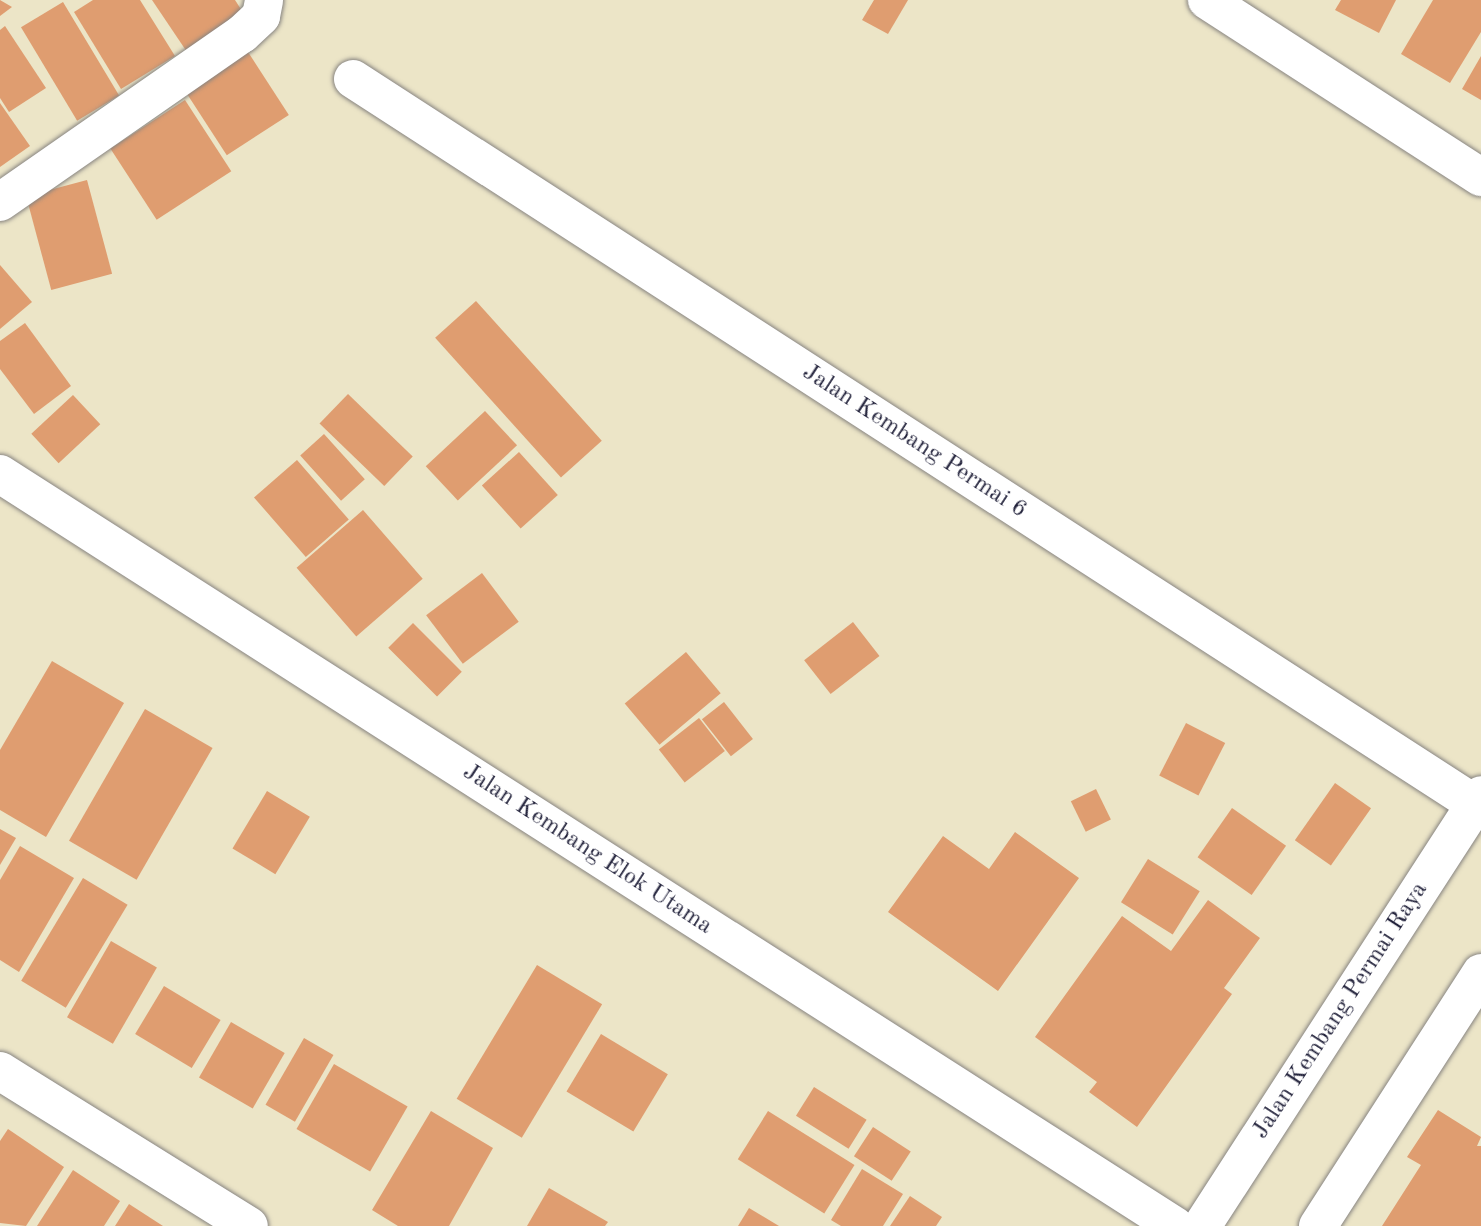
<!DOCTYPE html>
<style>
body{margin:0}
#map{position:relative;width:1481px;height:1226px;overflow:hidden;background:#ece5c7;font-family:"Old Standard TT",serif}
div>[style]{position:absolute}
.building>*{inset:0;background:#df9d70;transform-origin:0 0}
.roads{filter:drop-shadow(0 0 2px #878481) drop-shadow(0 0 2px #878481)}
.minor>*{height:38px;margin:-19px;padding:0 19px;transform-origin:19px;border-radius:19px;background:#fff}
span{translate:-50% -50%;white-space:nowrap;text-align:center;line-height:1.15;-webkit-text-stroke:7px #fff;paint-order:stroke}
.street-label{font-size:24px;color:#22223b}
</style>
<div id="map">
<div class="building">
<div style="clip-path:polygon(0 0,12px 7px,0 16px)"></div>
<div style="clip-path:polygon(93px 0,140px 0,175px 56px,121px 89px,74px 12px)"></div>
<div style="clip-path:polygon(152px 0,235px 0,244px 14px,187px 52px)"></div>
<div style="clip-path:polygon(874px 0,908px 0,888px 34px,862px 20px)"></div>
<div style="clip-path:polygon(1341px 0,1396px 0,1379px 33px,1335px 10px)"></div>
<div style="clip-path:polygon(1433px 0,1481px 0,1481px 32px,1450px 83px,1401px 54px)"></div>
<div style="left:63px;top:2px;width:109px;height:49px;rotate:59deg"></div>
<div style="clip-path:polygon(5px 26px,46px 88px,9px 112px,0 98px,0 30px)"></div>
<div style="left:248px;top:52px;width:75px;height:74px;rotate:57deg"></div>
<div style="clip-path:polygon(1481px 56px,1481px 100px,1462px 89px)"></div>
<div style="left:185px;top:100px;width:85px;height:89px;rotate:57deg"></div>
<div style="clip-path:polygon(0 103px,30px 146px,0 167px)"></div>
<div style="left:87px;top:180px;width:97px;height:63px;rotate:75deg"></div>
<div style="clip-path:polygon(0 265px,32px 302px,0 329px)"></div>
<div style="left:476px;top:301px;width:188px;height:55px;rotate:48deg"></div>
<div style="clip-path:polygon(25px 323px,71px 386px,34px 414px,0 369px,0 341px)"></div>
<div style="left:348px;top:394px;width:90px;height:41px;rotate:44deg"></div>
<div style="left:73px;top:395px;width:40px;height:57px;rotate:47deg"></div>
<div style="left:485px;top:411px;width:47px;height:81px;rotate:47deg"></div>
<div style="left:324px;top:434px;width:61px;height:32px;rotate:48deg"></div>
<div style="left:519px;top:452px;width:58px;height:50px;rotate:48deg"></div>
<div style="left:297px;top:460px;width:79px;height:57px;rotate:49deg"></div>
<div style="left:363px;top:510px;width:91px;height:88px;rotate:49deg"></div>
<div style="left:482px;top:573px;width:61px;height:70px;rotate:53deg"></div>
<div style="left:853px;top:622px;width:43px;height:62px;rotate:52deg"></div>
<div style="left:413px;top:623px;width:69px;height:35px;rotate:45deg"></div>
<div style="left:686px;top:652px;width:54px;height:80px;rotate:50deg"></div>
<div style="clip-path:polygon(52px 661px,124px 703px,46px 837px,0 810px,0 750px)"></div>
<div style="left:724px;top:702px;width:47px;height:28px;rotate:52deg"></div>
<div style="left:145px;top:709px;width:78px;height:152px;rotate:30deg"></div>
<div style="left:699px;top:718px;width:42px;height:51px;rotate:52deg"></div>
<div style="left:1186px;top:723px;width:44px;height:59px;rotate:27deg"></div>
<div style="left:1335px;top:783px;width:44px;height:70px;rotate:35deg"></div>
<div style="left:1096px;top:789px;width:34px;height:28px;rotate:64deg"></div>
<div style="left:267px;top:791px;width:50px;height:67px;rotate:31deg"></div>
<div style="left:1232px;top:808px;width:66px;height:60px;rotate:35deg"></div>
<div style="clip-path:polygon(0 829px,16px 838px,0 865px)"></div>
<div style="clip-path:polygon(1015px 832px,1079px 878px,998px 991px,888px 912px,943px 836px,989px 869px)"></div>
<div style="clip-path:polygon(20px 846px,74px 878px,19px 972px,0 960px,0 880px)"></div>
<div style="left:1148px;top:859px;width:61px;height:51px;rotate:32deg"></div>
<div style="left:83px;top:878px;width:52px;height:120px;rotate:31deg"></div>
<div style="clip-path:polygon(1208px 900px,1260px 938px,1224px 988px,1232px 994px,1137px 1127px,1089px 1092px,1097px 1082px,1035px 1037px,1122px 916px,1171px 951px)"></div>
<div style="left:111px;top:941px;width:53px;height:88px;rotate:30deg"></div>
<div style="left:537px;top:965px;width:76px;height:156px;rotate:31deg"></div>
<div style="left:164px;top:986px;width:66px;height:56px;rotate:31deg"></div>
<div style="left:231px;top:1022px;width:62px;height:64px;rotate:30deg"></div>
<div style="left:601px;top:1034px;width:78px;height:67px;rotate:31deg"></div>
<div style="left:304px;top:1038px;width:34px;height:77px;rotate:30deg"></div>
<div style="left:334px;top:1064px;width:85px;height:75px;rotate:30deg"></div>
<div style="left:814px;top:1087px;width:62px;height:34px;rotate:32deg"></div>
<div style="clip-path:polygon(1438px 1110px,1481px 1137px,1477px 1146px,1481px 1146px,1481px 1226px,1382px 1226px,1421px 1165px,1407px 1157px)"></div>
<div style="clip-path:polygon(431px 1111px,493px 1148px,449px 1226px,398px 1226px,372px 1210px)"></div>
<div style="left:768px;top:1111px;width:102px;height:57px;rotate:32deg"></div>
<div style="left:873px;top:1127px;width:45px;height:35px;rotate:33deg"></div>
<div style="clip-path:polygon(8px 1129px,64px 1167px,26px 1226px,0 1223px,0 1141px)"></div>
<div style="clip-path:polygon(862px 1169px,903px 1194px,883px 1226px,841px 1226px,831px 1220px)"></div>
<div style="clip-path:polygon(73px 1170px,120px 1201px,104px 1226px,37px 1226px)"></div>
<div style="clip-path:polygon(549px 1188px,608px 1222px,605px 1226px,527px 1226px)"></div>
<div style="clip-path:polygon(910px 1196px,942px 1217px,936px 1226px,890px 1226px)"></div>
<div style="clip-path:polygon(129px 1204px,163px 1226px,115px 1226px)"></div>
<div style="clip-path:polygon(749px 1208px,779px 1226px,738px 1226px)"></div>
</div>
<div class="roads">
<div class="minor">
<div style="left:1207px;top:0;width:326px;rotate:32.9deg"></div>
<div style="left:353px;top:79px;width:1336px;rotate:32.87deg"></div>
<div style="left:0;top:202px;width:295px;rotate:-34.8deg"></div>
<div style="left:242px;top:34px;width:26px;rotate:-43deg"></div>
<div style="left:261px;top:16px;width:16px;rotate:-79deg"></div>
<div style="left:0;top:474px;width:1395px;rotate:32.62deg"></div>
<div style="left:0;top:1071px;width:293px;rotate:31.9deg"></div>
<div style="left:1202px;top:1226px;width:513px;rotate:-57.08deg"></div>
<div style="left:1318px;top:1226px;width:301px;rotate:-57.2deg"></div>
</div>
</div>
<div class="street-label">
<span style="left:914px;top:442px;rotate:33deg">Jalan Kembang Permai 6</span>
<span style="left:587px;top:850px;rotate:33deg">Jalan Kembang Elok Utama</span>
<span style="left:1341px;top:1011px;rotate:-57deg">Jalan Kembang Permai Raya</span>
</div>
</div>
